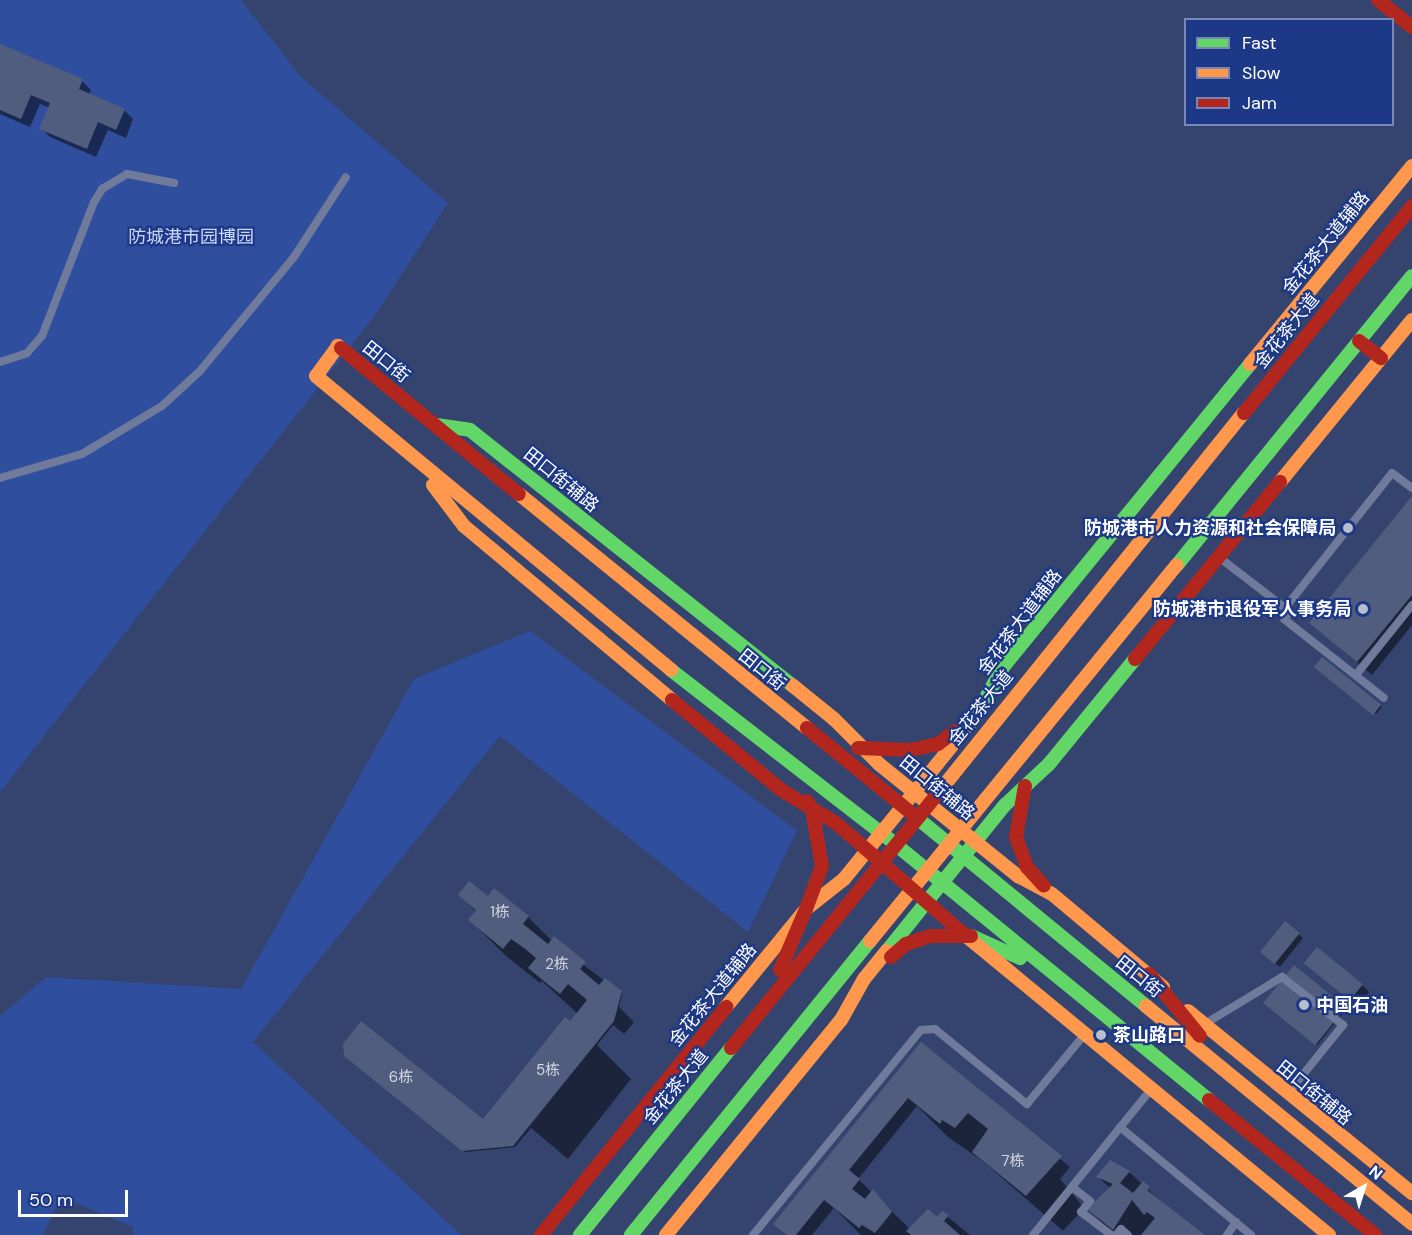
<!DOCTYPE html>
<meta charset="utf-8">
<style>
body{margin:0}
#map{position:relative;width:1412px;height:1235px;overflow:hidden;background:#34446e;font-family:"DM Sans","Noto Sans SC",sans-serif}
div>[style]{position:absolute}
.green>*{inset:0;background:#304e9e}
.shadow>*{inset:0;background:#0007;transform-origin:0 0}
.building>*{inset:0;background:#505d7f;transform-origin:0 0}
.lane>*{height:8px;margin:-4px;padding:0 4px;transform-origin:4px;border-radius:4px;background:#707b9c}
.fast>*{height:14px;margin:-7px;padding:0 7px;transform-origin:7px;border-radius:7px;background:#63d668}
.slow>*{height:14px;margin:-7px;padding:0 7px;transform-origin:7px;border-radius:7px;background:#ff974d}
.jam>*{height:14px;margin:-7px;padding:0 7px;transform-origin:7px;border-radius:7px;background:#b3261e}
.dots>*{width:16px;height:16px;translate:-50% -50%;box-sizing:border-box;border:3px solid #1c3887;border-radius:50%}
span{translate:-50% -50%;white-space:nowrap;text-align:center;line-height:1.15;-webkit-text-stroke:4.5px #1c3887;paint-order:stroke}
.number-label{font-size:15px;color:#d3d6df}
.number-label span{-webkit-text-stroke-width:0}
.park-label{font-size:18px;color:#c9d7f9}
.street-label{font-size:18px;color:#fff}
.poi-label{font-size:18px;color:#fff;font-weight:700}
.right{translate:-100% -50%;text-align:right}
.left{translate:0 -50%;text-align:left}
.legend{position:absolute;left:1184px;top:18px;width:210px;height:108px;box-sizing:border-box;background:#1c3887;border:2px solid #7788b7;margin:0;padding:8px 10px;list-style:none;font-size:18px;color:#fff}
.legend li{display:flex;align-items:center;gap:12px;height:30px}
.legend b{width:30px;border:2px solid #7788b7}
.north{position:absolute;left:1334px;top:1157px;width:60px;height:60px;-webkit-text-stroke:4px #1c3887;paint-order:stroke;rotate:39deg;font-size:16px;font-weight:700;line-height:24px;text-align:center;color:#fff}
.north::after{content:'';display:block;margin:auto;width:21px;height:27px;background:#fff;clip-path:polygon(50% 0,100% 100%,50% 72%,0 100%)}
.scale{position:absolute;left:18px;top:1190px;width:110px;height:27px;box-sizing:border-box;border:3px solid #fff;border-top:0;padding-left:8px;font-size:18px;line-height:21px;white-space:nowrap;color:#fff;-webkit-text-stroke:4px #1c3887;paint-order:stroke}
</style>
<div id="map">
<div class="green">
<div style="clip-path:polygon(0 0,241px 0,301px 77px,448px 203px,375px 315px,0 792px)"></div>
<div style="clip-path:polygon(530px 631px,797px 831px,748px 932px,500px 736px,253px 1042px,461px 1235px,133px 1235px,133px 1227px,61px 1197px,43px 1235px,0 1235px,0 1016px,46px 977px,241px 989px,414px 679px)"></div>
</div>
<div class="shadow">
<div style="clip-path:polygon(0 46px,82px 81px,91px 90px,89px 95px,124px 110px,133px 119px,126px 138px,108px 130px,96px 157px,50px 137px,41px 128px,50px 108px,40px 104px,30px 127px,0 114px)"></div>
<div style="clip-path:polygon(1412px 499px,1412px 625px,1372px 675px,1311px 623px)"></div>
<div style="left:1322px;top:660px;width:76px;height:9px;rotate:38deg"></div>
<div style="clip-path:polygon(460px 895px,488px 898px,528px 917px,552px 941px,622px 994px,619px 1007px,634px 1022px,624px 1034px,613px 1025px,597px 1045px,631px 1079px,568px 1159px,531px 1128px,515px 1147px,465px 1152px,348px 1058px,484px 1121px,578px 1014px,542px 981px,540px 983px,506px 956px,470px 920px,477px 912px)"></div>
<div style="clip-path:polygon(1285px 923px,1303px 938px,1280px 967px,1266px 956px)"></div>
<div style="left:1294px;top:967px;width:67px;height:46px;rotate:39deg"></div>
<div style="clip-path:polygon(1313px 970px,1362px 985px,1369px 992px,1357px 1006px)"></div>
<div style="clip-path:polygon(921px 1044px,1070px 1167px,1060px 1179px,1084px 1208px,1063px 1231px,984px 1162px,948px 1137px,917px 1106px,858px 1179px,910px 1229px,948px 1217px,970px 1235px,861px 1235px,834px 1208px,812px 1235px,787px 1235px,775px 1224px)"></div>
<div style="clip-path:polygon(1129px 1172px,1174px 1213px,1202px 1235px,1114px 1235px,1089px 1209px,1110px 1188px,1098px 1177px)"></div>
</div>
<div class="building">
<div style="clip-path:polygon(0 44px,83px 79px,79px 89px,125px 109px,116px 130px,98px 122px,87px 149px,39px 129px,50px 103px,31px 95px,21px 119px,0 110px)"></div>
<div style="clip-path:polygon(1412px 496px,1412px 595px,1357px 662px,1309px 623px)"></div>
<div style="left:1322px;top:657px;width:76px;height:13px;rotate:39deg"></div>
<div style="clip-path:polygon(469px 881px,488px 896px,494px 888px,529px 916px,523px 924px,548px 944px,554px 936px,586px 962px,580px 969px,599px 985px,605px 978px,622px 991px,614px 1021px,513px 1146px,462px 1151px,344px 1056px,343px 1044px,361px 1021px,483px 1119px,565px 1017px,570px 1021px,587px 1000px,568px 984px,560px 994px,528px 968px,536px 958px,524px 948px,511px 939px,503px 949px,468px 920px,476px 910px,458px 895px)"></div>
<div style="left:1285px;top:921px;width:19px;height:40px;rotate:39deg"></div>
<div style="left:1317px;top:947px;width:59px;height:21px;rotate:39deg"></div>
<div style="left:1294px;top:965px;width:67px;height:49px;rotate:39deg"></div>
<div style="clip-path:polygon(921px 1042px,1062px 1156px,1026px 1196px,972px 1152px,988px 1129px,968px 1113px,955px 1128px,942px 1120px,940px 1124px,908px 1098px,849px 1170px,860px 1179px,852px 1189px,865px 1199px,873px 1189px,892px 1212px,875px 1233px,862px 1225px,859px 1228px,824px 1200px,796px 1235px,787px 1235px,773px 1224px)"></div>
<div style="clip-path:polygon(1110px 1160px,1130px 1171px,1120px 1183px,1133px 1193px,1143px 1181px,1150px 1187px,1147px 1190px,1205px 1235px,1141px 1235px,1155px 1218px,1147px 1212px,1144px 1215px,1132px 1200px,1113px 1230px,1087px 1209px,1113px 1184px,1096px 1177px)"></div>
<div style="clip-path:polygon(928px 1209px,937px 1217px,942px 1211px,949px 1215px,944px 1221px,960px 1235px,911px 1235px,906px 1231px)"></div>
</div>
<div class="lane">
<div style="left:0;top:362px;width:28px;rotate:-18deg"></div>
<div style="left:27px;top:353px;width:23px;rotate:-49deg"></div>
<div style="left:42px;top:336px;width:144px;rotate:-68.8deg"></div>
<div style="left:94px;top:202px;width:15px;rotate:-58deg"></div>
<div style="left:102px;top:189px;width:29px;rotate:-31deg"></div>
<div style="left:127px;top:174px;width:48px;rotate:10.8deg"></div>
<div style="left:0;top:478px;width:85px;rotate:-16.3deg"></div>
<div style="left:82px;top:454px;width:93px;rotate:-31deg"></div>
<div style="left:162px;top:406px;width:52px;rotate:-42.6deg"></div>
<div style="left:200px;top:371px;width:148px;rotate:-50.5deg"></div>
<div style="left:294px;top:257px;width:95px;rotate:-57deg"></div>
<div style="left:1220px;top:558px;width:88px;rotate:37.6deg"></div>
<div style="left:1290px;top:612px;width:9px;rotate:131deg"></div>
<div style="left:1284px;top:619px;width:127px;rotate:38.3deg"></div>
<div style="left:1285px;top:608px;width:172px;rotate:-51.6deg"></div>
<div style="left:1392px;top:473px;width:25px;rotate:37deg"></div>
<div style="left:1356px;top:675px;width:90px;rotate:-51.3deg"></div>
<div style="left:1208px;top:1022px;width:87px;rotate:-31.3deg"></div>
<div style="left:1282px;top:977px;width:78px;rotate:38.2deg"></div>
<div style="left:1343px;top:1025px;width:86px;rotate:128.9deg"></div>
<div style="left:1120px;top:1127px;width:170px;rotate:39.5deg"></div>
<div style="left:1072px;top:1187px;width:23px;rotate:38deg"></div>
<div style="left:1090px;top:1201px;width:14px;rotate:129deg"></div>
<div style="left:1081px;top:1212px;width:38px;rotate:37deg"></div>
<div style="left:753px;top:1235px;width:265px;rotate:-50.7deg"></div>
<div style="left:921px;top:1030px;width:14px;rotate:-4deg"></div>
<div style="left:935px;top:1029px;width:119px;rotate:39.2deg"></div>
<div style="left:1027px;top:1104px;width:89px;rotate:-50.4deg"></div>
<div style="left:1033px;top:1235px;width:184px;rotate:-51deg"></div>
<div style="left:1116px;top:1235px;width:8px;rotate:-50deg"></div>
<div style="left:1121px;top:1229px;width:9px;rotate:41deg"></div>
<div style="left:1227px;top:1235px;width:16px;rotate:-55deg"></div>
</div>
<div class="fast">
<div style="left:436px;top:425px;width:34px;rotate:8deg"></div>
<div style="left:470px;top:430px;width:411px;rotate:38.4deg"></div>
<div style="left:1177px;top:565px;width:372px;rotate:-50.9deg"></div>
<div style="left:671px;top:670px;width:284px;rotate:37.8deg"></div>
<div style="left:976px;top:716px;width:56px;rotate:-61.1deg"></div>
<div style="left:1003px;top:667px;width:391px;rotate:-50.8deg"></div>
<div style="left:916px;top:817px;width:298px;rotate:39.4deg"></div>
<div style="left:895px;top:844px;width:405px;rotate:39.2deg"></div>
<div style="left:971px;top:936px;width:54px;rotate:24.2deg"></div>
<div style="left:887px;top:951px;width:188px;rotate:-51.1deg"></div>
<div style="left:1005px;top:805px;width:60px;rotate:-43deg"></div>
<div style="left:1049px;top:764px;width:136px;rotate:-50.7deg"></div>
<div style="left:580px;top:1235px;width:240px;rotate:-51.1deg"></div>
<div style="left:631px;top:1235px;width:379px;rotate:-50.9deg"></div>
</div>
<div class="slow">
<div style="left:341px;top:348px;width:4px;rotate:-146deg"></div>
<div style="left:338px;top:346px;width:37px;rotate:126deg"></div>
<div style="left:316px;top:376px;width:461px;rotate:39.6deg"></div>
<div style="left:1250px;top:364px;width:256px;rotate:-50.7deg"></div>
<div style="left:1280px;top:482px;width:209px;rotate:-50.8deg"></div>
<div style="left:433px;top:485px;width:51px;rotate:52.9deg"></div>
<div style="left:464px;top:526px;width:271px;rotate:39.9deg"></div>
<div style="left:519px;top:494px;width:371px;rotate:39.1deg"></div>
<div style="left:792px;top:685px;width:54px;rotate:39deg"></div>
<div style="left:834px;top:719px;width:64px;rotate:45deg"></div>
<div style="left:879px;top:764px;width:179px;rotate:38.9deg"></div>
<div style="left:1018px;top:876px;width:38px;rotate:28deg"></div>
<div style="left:1052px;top:894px;width:145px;rotate:40deg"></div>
<div style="left:938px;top:793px;width:488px;rotate:-51.2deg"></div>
<div style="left:965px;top:935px;width:472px;rotate:39.5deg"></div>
<div style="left:870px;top:941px;width:485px;rotate:-50.8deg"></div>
<div style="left:1146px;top:1006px;width:344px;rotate:39.3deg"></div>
<div style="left:726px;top:1007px;width:127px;rotate:-50.8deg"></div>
<div style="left:806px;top:909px;width:48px;rotate:-38.3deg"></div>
<div style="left:844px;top:879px;width:210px;rotate:-51deg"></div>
<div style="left:1188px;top:1011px;width:289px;rotate:39.1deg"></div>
<div style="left:666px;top:1235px;width:277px;rotate:-50.9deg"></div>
<div style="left:841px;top:1020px;width:47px;rotate:-60.7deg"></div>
<div style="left:864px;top:979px;width:36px;rotate:-51deg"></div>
</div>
<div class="jam">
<div style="left:1378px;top:0;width:43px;rotate:38.5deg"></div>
<div style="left:1359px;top:341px;width:28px;rotate:38deg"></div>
<div style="left:341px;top:348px;width:230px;rotate:39.4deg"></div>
<div style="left:1244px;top:413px;width:267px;rotate:-50.9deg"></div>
<div style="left:1135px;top:659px;width:229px;rotate:-50.7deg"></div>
<div style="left:672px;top:700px;width:141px;rotate:39.5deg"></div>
<div style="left:781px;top:790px;width:64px;rotate:31deg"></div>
<div style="left:836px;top:823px;width:171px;rotate:41deg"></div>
<div style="left:807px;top:728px;width:141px;rotate:39.2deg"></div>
<div style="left:858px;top:748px;width:52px;rotate:2.2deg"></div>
<div style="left:910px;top:750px;width:29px;rotate:-12deg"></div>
<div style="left:938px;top:744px;width:21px;rotate:-37deg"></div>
<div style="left:1025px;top:786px;width:52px;rotate:100deg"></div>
<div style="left:1016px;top:837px;width:32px;rotate:70deg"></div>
<div style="left:1027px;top:867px;width:25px;rotate:48deg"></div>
<div style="left:806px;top:909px;width:46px;rotate:-69.6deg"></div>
<div style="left:822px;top:866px;width:58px;rotate:-100deg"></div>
<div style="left:812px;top:809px;width:9px;rotate:-122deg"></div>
<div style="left:891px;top:957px;width:20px;rotate:-41deg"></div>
<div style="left:906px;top:944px;width:25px;rotate:-18deg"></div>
<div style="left:930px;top:936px;width:41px"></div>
<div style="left:780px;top:970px;width:66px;rotate:-66.9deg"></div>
<div style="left:1149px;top:974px;width:80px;rotate:50.6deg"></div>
<div style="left:731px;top:1048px;width:328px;rotate:-50.9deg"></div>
<div style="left:1209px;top:1100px;width:214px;rotate:39.1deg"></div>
<div style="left:541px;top:1235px;width:294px;rotate:-50.9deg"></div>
</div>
<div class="dots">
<div style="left:1348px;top:528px;background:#b8becc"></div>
<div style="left:1363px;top:609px;background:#b8becc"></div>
<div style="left:1304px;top:1005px;background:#b8becc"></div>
<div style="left:1101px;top:1035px;background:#b8becc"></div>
</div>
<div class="number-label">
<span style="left:500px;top:913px">1栋</span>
<span style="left:557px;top:965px">2栋</span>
<span style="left:548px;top:1071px">5栋</span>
<span style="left:401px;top:1078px">6栋</span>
<span style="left:1013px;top:1162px">7栋</span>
</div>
<div class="park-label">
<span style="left:191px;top:237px">防城港市园博园</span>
</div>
<div class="street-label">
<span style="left:1326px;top:243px;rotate:-51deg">金花茶大道辅路</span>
<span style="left:1287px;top:331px;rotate:-51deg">金花茶大道</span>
<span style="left:386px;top:362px;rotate:39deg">田口街</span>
<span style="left:561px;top:480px;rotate:39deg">田口街辅路</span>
<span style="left:1020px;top:622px;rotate:-53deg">金花茶大道辅路</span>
<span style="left:762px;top:670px;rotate:39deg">田口街</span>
<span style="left:981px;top:708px;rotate:-51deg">金花茶大道</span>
<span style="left:937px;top:788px;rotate:39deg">田口街辅路</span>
<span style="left:1139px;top:977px;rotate:39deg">田口街</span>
<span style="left:713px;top:995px;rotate:-51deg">金花茶大道辅路</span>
<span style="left:676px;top:1087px;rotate:-51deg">金花茶大道</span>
<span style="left:1314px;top:1093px;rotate:39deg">田口街辅路</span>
</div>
<div class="poi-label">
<span class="right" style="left:1336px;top:528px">防城港市人力资源和社会保障局</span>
<span class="right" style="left:1351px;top:609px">防城港市退役军人事务局</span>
<span class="left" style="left:1316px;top:1005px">中国石油</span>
<span class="left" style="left:1113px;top:1035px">茶山路口</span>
</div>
<ul class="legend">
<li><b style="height:8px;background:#63d668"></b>Fast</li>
<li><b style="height:8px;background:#ff974d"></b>Slow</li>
<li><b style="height:8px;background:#b3261e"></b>Jam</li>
</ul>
<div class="north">N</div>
<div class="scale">50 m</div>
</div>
